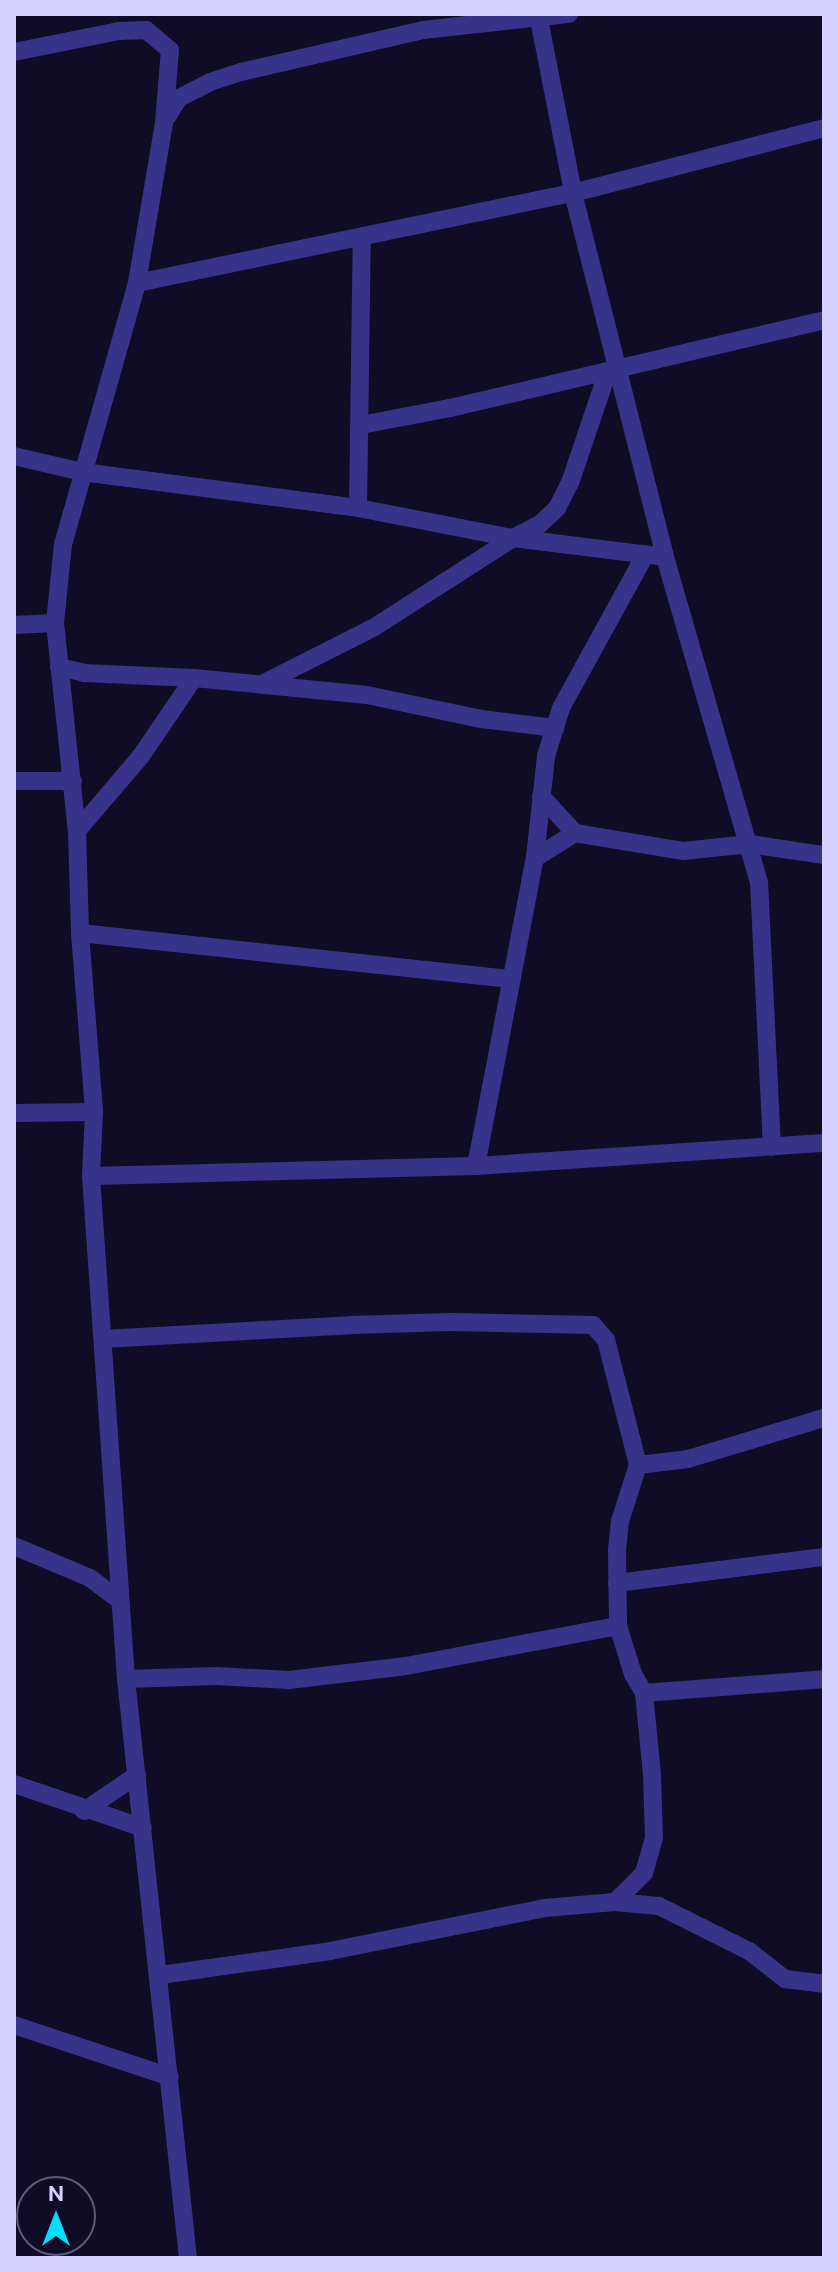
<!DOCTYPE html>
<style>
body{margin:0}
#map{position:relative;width:838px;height:2272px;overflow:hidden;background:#110c25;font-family:"DM Sans",sans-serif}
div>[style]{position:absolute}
.street>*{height:18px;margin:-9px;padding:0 9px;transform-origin:9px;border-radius:9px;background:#373389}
span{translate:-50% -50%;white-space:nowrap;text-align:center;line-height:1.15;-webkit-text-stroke:8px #110c25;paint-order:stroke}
.frame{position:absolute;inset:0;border:16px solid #d6d1ff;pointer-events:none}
.north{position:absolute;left:16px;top:2176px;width:80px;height:80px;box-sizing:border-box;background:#110c25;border:2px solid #605b7c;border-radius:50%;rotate:0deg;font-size:22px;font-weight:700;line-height:32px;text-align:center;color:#d6d1ff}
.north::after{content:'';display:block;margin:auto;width:28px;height:36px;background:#00e0fc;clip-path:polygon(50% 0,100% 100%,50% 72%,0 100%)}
</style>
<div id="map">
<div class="street">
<div style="left:538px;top:14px;width:182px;rotate:78.9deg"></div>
<div style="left:573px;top:193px;width:375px;rotate:75.8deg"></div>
<div style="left:665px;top:557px;width:338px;rotate:73.9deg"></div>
<div style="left:759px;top:882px;width:265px;rotate:87.2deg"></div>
<div style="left:14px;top:52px;width:107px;rotate:-11.3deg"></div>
<div style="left:119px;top:31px;width:27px;rotate:-2deg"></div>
<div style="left:146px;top:30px;width:31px;rotate:40deg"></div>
<div style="left:170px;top:50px;width:73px;rotate:94.7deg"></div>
<div style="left:164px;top:123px;width:162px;rotate:99.6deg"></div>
<div style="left:137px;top:283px;width:271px;rotate:105.8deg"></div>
<div style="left:63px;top:544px;width:79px;rotate:95.8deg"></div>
<div style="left:55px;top:623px;width:209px;rotate:84deg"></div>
<div style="left:77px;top:831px;width:102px;rotate:88.3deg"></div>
<div style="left:80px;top:933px;width:180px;rotate:85.5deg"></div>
<div style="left:94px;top:1112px;width:64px;rotate:92.7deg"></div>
<div style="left:91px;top:1176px;width:504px;rotate:86.02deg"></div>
<div style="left:126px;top:1679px;width:582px;rotate:83.89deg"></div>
<div style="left:167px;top:117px;width:22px;rotate:-58deg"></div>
<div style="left:179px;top:98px;width:35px;rotate:-27deg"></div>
<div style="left:210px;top:82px;width:33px;rotate:-18deg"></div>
<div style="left:241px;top:72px;width:187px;rotate:-13deg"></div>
<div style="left:423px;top:30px;width:147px;rotate:-6.3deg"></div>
<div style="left:137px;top:283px;width:445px;rotate:-11.7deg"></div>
<div style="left:573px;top:193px;width:259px;rotate:-14.5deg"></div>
<div style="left:361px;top:425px;width:91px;rotate:-10.8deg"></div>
<div style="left:450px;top:408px;width:384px;rotate:-13.2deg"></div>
<div style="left:14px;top:456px;width:70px;rotate:13.2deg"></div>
<div style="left:82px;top:472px;width:278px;rotate:7.4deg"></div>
<div style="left:358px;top:508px;width:158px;rotate:11deg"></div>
<div style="left:513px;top:538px;width:153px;rotate:7.1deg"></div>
<div style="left:358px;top:508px;width:271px;rotate:-89.2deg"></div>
<div style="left:14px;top:625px;width:41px;rotate:-2.8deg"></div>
<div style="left:59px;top:667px;width:26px;rotate:13deg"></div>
<div style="left:84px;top:673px;width:110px;rotate:2.6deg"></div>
<div style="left:194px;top:678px;width:174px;rotate:5.6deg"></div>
<div style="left:367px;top:695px;width:116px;rotate:11.9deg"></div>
<div style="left:481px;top:719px;width:75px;rotate:6.9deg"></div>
<div style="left:262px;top:684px;width:124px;rotate:-26.8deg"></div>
<div style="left:373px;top:628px;width:166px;rotate:-32.7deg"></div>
<div style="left:513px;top:538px;width:29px;rotate:-27deg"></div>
<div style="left:539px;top:525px;width:25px;rotate:-43deg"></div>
<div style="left:557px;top:508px;width:28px;rotate:-63deg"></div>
<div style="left:570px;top:483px;width:118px;rotate:-71.3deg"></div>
<div style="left:14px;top:781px;width:59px"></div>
<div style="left:541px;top:796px;width:50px;rotate:47.4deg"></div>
<div style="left:575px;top:833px;width:109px;rotate:9.5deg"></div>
<div style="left:683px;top:851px;width:67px;rotate:-6deg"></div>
<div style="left:750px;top:844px;width:75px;rotate:8.5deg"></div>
<div style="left:77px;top:831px;width:99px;rotate:-49.5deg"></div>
<div style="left:141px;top:756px;width:94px;rotate:-55.8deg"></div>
<div style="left:535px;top:858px;width:47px;rotate:-32deg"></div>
<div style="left:80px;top:933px;width:434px;rotate:6.1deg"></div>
<div style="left:14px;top:1113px;width:80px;rotate:-0.7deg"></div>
<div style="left:476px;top:1166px;width:314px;rotate:-79.2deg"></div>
<div style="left:535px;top:858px;width:103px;rotate:-83.8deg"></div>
<div style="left:546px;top:756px;width:50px;rotate:-72.6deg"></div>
<div style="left:561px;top:708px;width:175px;rotate:-61.2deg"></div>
<div style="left:91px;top:1176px;width:385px;rotate:-1.5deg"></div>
<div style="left:476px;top:1166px;width:349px;rotate:-3.8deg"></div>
<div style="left:103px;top:1339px;width:248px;rotate:-3.2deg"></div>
<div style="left:351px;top:1325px;width:99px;rotate:-1.7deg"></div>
<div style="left:450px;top:1322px;width:143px;rotate:1.2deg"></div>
<div style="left:593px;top:1325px;width:20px;rotate:49deg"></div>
<div style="left:606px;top:1340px;width:129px;rotate:75.6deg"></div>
<div style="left:638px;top:1465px;width:59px;rotate:107.8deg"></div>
<div style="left:620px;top:1521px;width:29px;rotate:96deg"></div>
<div style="left:617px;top:1550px;width:76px;rotate:89.2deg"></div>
<div style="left:638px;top:1465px;width:50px;rotate:-6.8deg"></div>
<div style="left:688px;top:1459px;width:142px;rotate:-16.8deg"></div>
<div style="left:14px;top:1546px;width:82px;rotate:22.8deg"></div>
<div style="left:90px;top:1578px;width:38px;rotate:37deg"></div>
<div style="left:617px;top:1583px;width:209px;rotate:-7.2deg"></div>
<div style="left:126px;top:1679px;width:90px;rotate:-1.9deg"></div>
<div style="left:216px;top:1676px;width:73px;rotate:3.1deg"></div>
<div style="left:289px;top:1680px;width:118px;rotate:-6.8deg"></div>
<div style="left:406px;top:1666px;width:216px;rotate:-10.7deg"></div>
<div style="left:618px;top:1626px;width:50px;rotate:72.6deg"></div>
<div style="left:633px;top:1674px;width:22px;rotate:60deg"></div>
<div style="left:644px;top:1693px;width:82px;rotate:84.4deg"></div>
<div style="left:652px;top:1775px;width:63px;rotate:88.2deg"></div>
<div style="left:654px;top:1838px;width:36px;rotate:106deg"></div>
<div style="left:644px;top:1873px;width:41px;rotate:135deg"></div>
<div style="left:644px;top:1693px;width:181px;rotate:-4.4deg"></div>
<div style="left:14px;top:1784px;width:136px;rotate:18.8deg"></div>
<div style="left:84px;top:1811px;width:64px;rotate:-34.2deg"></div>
<div style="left:160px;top:1975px;width:172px;rotate:-8deg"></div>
<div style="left:330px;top:1951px;width:219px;rotate:-11.3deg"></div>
<div style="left:545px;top:1908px;width:70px;rotate:-4.9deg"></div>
<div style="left:615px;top:1902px;width:44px;rotate:5.2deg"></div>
<div style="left:659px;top:1906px;width:101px;rotate:26.6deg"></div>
<div style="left:749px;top:1951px;width:46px;rotate:37.9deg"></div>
<div style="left:785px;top:1979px;width:39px;rotate:7deg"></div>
<div style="left:14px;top:2025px;width:164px;rotate:18.4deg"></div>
</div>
<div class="frame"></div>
<div class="north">N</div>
</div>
